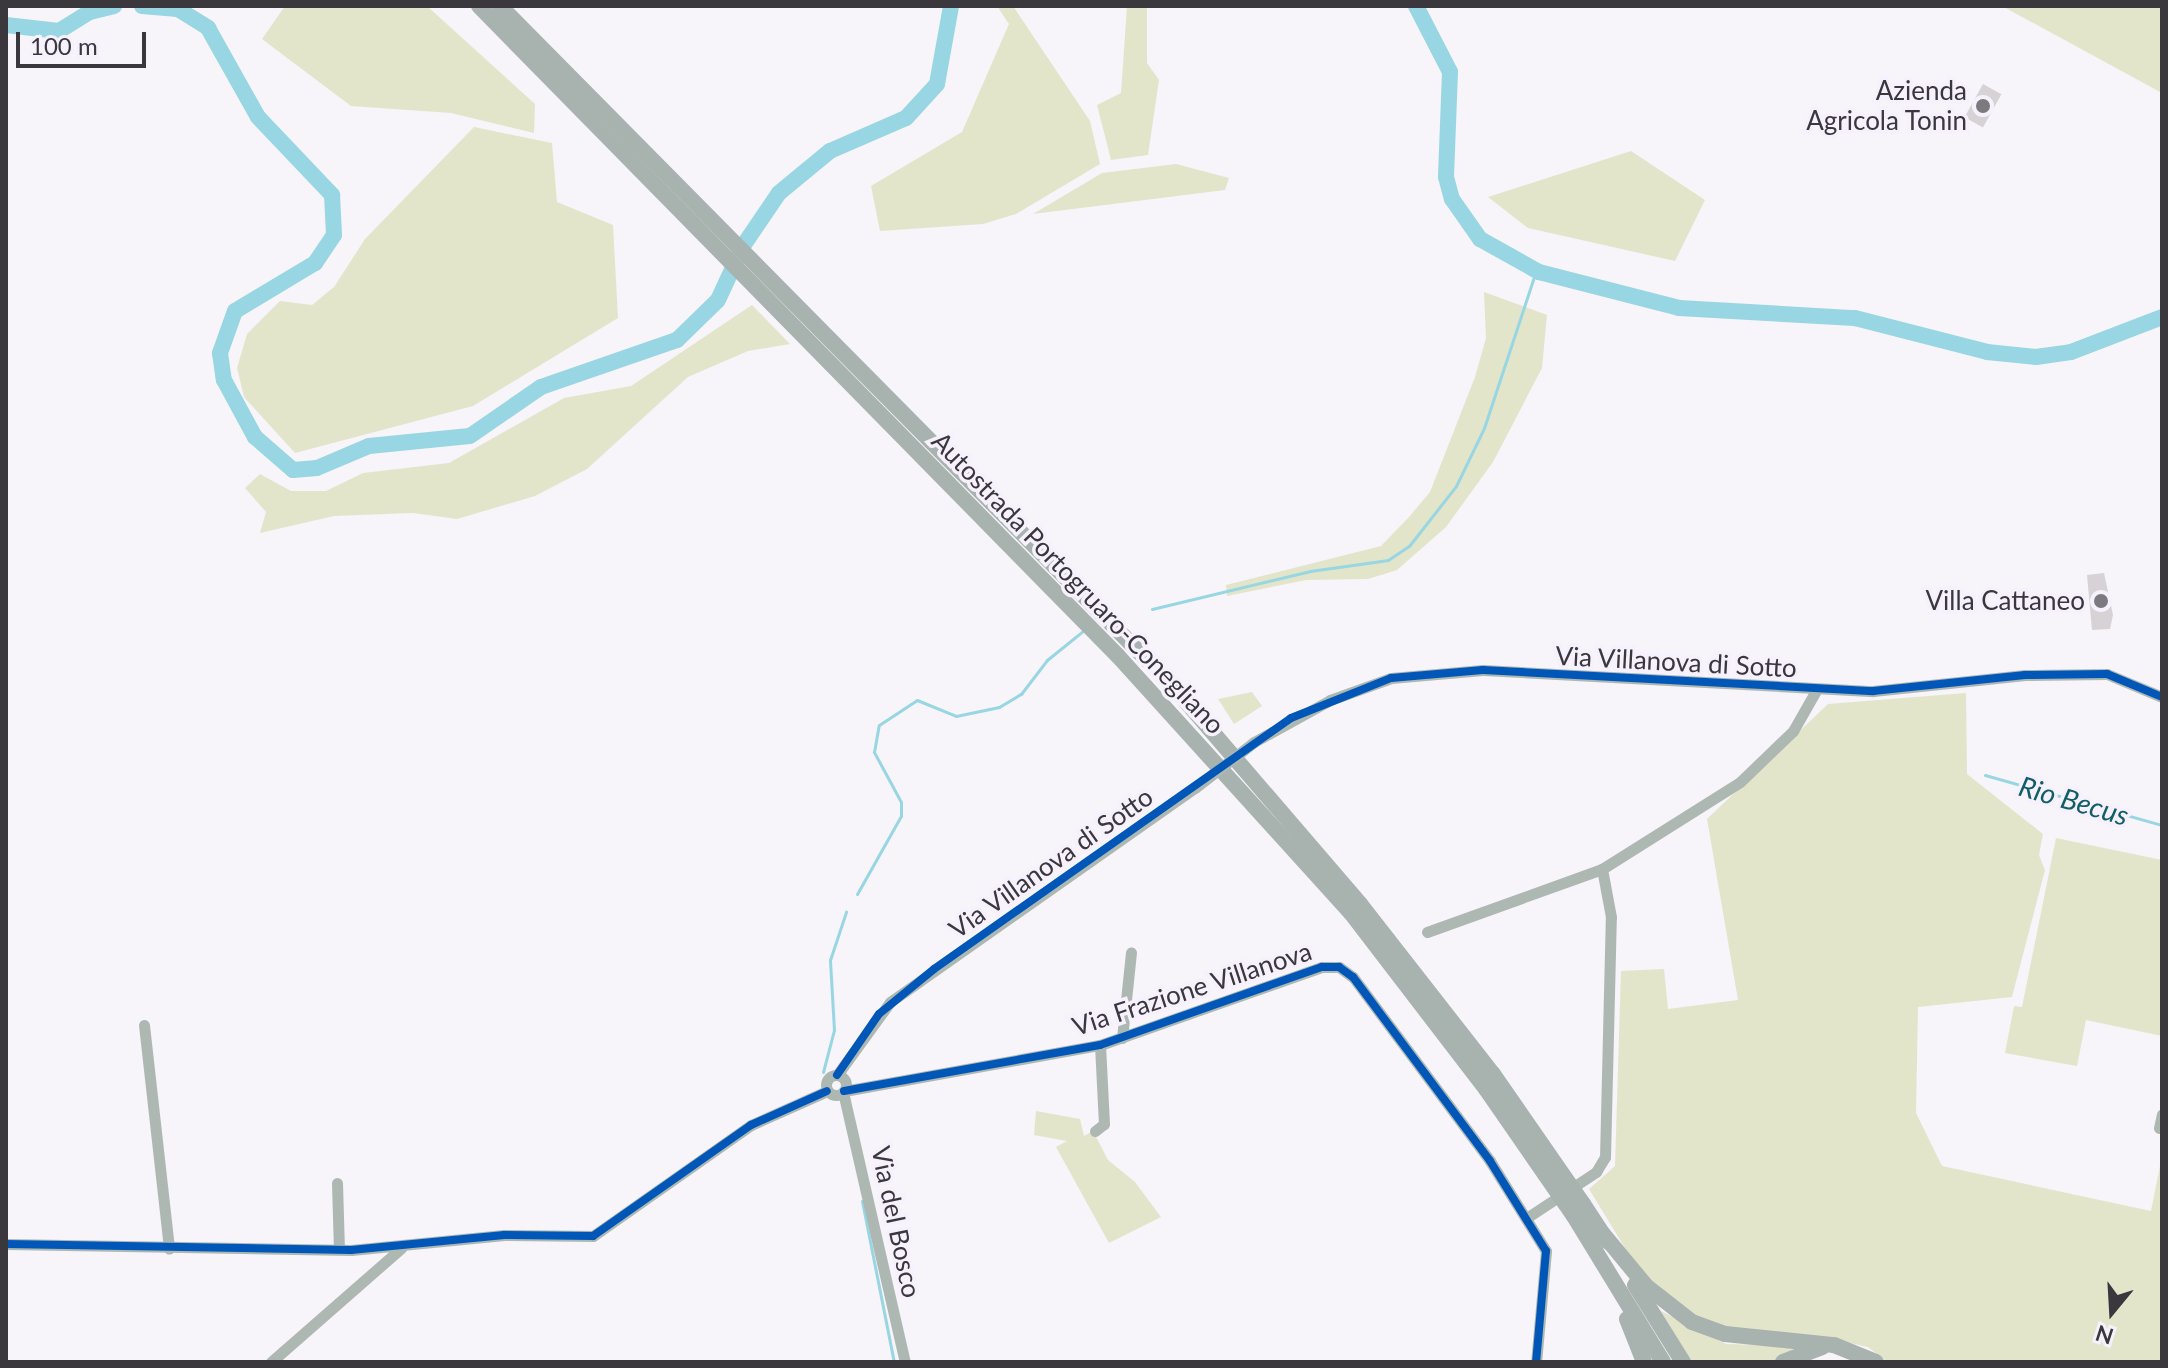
<!DOCTYPE html>
<style>
body{margin:0}
#map{position:relative;width:2168px;height:1368px;overflow:hidden;background:#f7f4fa;font-family:Lato,sans-serif}
div>[style]{position:absolute}
.green>*{inset:0;background:#e3e5cb}
.stream>*{height:3px;margin:-1.5px;padding:0 1.5px;transform-origin:1.5px;border-radius:1.5px;background:#97d6e2}
.river>*{height:16px;margin:-8px;padding:0 8px;transform-origin:8px;border-radius:8px;background:#97d6e2}
.building>*{inset:0;background:#d7d2d5;transform-origin:0 0}
.minor>*{height:11px;margin:-5.5px;padding:0 5.5px;transform-origin:5.5px;border-radius:5.5px;background:#aeb8b3}
.minor>.ring{margin:-5.5px;padding:0;box-sizing:content-box;background:none;border:11px solid #aeb8b3;border-radius:50%}
.highway>*{height:16px;margin:-8px;padding:0 8px;transform-origin:8px;border-radius:8px;background:#a8b3b0}
.minor-bridge>*{height:11px;margin:-5.5px;padding:0 5.5px;transform-origin:5.5px;border-radius:5.5px;background:#aeb8b3}
.highway-bridge>*{height:16px;margin:-8px;padding:0 8px;transform-origin:8px;border-radius:8px;background:#a8b3b0}
.cycleway>*{height:8px;margin:-4px;padding:0 4px;transform-origin:4px;border-radius:4px;background:#0057b8}
.dots>*{width:22px;height:22px;translate:-50% -50%;box-sizing:border-box;border:4px solid #f6f1fd;border-radius:50%}
span{translate:-50% -50%;white-space:nowrap;text-align:center;line-height:1.15;-webkit-text-stroke:7px #f6f1fd;paint-order:stroke}
.poi-label{font-size:26px;color:#3a373d}
.right{translate:-100% -50%;text-align:right}
.street-label{font-size:26px;color:#3a373d}
.water-label{font-size:28px;color:#105e68;font-style:italic}
.frame{position:absolute;inset:0;border:8px solid #3a373d;pointer-events:none}
.north{position:absolute;left:2072px;top:1272px;width:80px;height:80px;-webkit-text-stroke:6px #f6f1fd;paint-order:stroke;rotate:198deg;font-size:22px;font-weight:700;line-height:32px;text-align:center;color:#3a373d}
.north::after{content:'';display:block;margin:auto;width:28px;height:36px;background:#3a373d;clip-path:polygon(50% 0,100% 100%,50% 72%,0 100%)}
.scale{position:absolute;left:16px;top:32px;width:130px;height:36px;box-sizing:border-box;border:4px solid #3a373d;border-top:0;padding-left:10px;font-size:24px;line-height:28px;white-space:nowrap;color:#3a373d;-webkit-text-stroke:6px #f6f1fd;paint-order:stroke}
</style>
<div id="map">
<div class="green">
<div style="clip-path:polygon(285px 6px,427px 6px,535px 104px,534px 133px,451px 113px,351px 106px,262px 39px)"></div>
<div style="clip-path:polygon(997px 6px,1013px 6px,1090px 121px,1100px 164px,1016px 214px,983px 224px,880px 231px,871px 186px,962px 132px,1009px 24px)"></div>
<div style="clip-path:polygon(1127px 6px,1147px 6px,1147px 63px,1159px 80px,1148px 155px,1111px 160px,1097px 105px,1121px 93px)"></div>
<div style="clip-path:polygon(2002px 6px,2162px 6px,2162px 93px)"></div>
<div style="clip-path:polygon(474px 127px,552px 143px,557px 202px,613px 225px,618px 318px,473px 406px,295px 453px,244px 397px,237px 368px,247px 334px,280px 301px,312px 305px,334px 287px,365px 239px)"></div>
<div style="clip-path:polygon(1631px 151px,1705px 200px,1675px 261px,1528px 228px,1488px 197px)"></div>
<div style="clip-path:polygon(1176px 164px,1229px 178px,1225px 190px,1033px 214px,1102px 173px)"></div>
<div style="clip-path:polygon(1484px 292px,1547px 315px,1542px 368px,1493px 462px,1446px 527px,1397px 570px,1368px 579px,1306px 580px,1227px 596px,1226px 585px,1381px 546px,1409px 517px,1430px 492px,1475px 377px,1486px 338px)"></div>
<div style="clip-path:polygon(752px 305px,790px 344px,748px 351px,688px 377px,587px 469px,535px 496px,457px 519px,413px 513px,334px 516px,260px 533px,266px 512px,245px 488px,260px 474px,291px 491px,326px 491px,363px 473px,449px 463px,564px 398px,631px 386px)"></div>
<div style="clip-path:polygon(1252px 692px,1262px 706px,1234px 724px,1218px 699px)"></div>
<div style="clip-path:polygon(1966px 693px,1967px 774px,2043px 834px,2039px 855px,2045px 870px,2012px 997px,1918px 1007px,1916px 1113px,1942px 1166px,2151px 1211px,2162px 1156px,2162px 1362px,1887px 1362px,1868px 1347px,1826px 1338px,1733px 1331px,1696px 1321px,1639px 1271px,1589px 1189px,1615px 1166px,1621px 971px,1664px 969px,1668px 1009px,1738px 1000px,1707px 819px,1828px 704px)"></div>
<div style="clip-path:polygon(2056px 838px,2162px 860px,2162px 1036px,2086px 1020px,2077px 1066px,2005px 1053px,2014px 1006px,2022px 1007px)"></div>
<div style="clip-path:polygon(1036px 1111px,1080px 1119px,1084px 1136px,1093px 1131px,1108px 1160px,1135px 1182px,1161px 1217px,1109px 1243px,1056px 1147px,1067px 1141px,1034px 1135px)"></div>
<div style="clip-path:polygon(1661px 1311px,1726px 1344px,1798px 1346px,1773px 1362px,1690px 1362px)"></div>
</div>
<div class="stream">
<div style="left:1152px;top:609px;width:163px;rotate:-13.5deg"></div>
<div style="left:1310px;top:571px;width:79px;rotate:-8deg"></div>
<div style="left:1388px;top:560px;width:25px;rotate:-34deg"></div>
<div style="left:1409px;top:546px;width:76px;rotate:-51.9deg"></div>
<div style="left:1456px;top:486px;width:64px;rotate:-64.2deg"></div>
<div style="left:1484px;top:428px;width:165px;rotate:-71.7deg"></div>
<div style="left:1985px;top:775px;width:184px;rotate:15.8deg"></div>
<div style="left:857px;top:894px;width:90px;rotate:-60.6deg"></div>
<div style="left:901px;top:816px;width:14px;rotate:-90deg"></div>
<div style="left:901px;top:802px;width:57px;rotate:-118.4deg"></div>
<div style="left:874px;top:752px;width:27px;rotate:-80deg"></div>
<div style="left:879px;top:725px;width:45px;rotate:-33.3deg"></div>
<div style="left:917px;top:700px;width:42px;rotate:22.3deg"></div>
<div style="left:956px;top:716px;width:44px;rotate:-11.8deg"></div>
<div style="left:999px;top:707px;width:26px;rotate:-31deg"></div>
<div style="left:1021px;top:694px;width:43px;rotate:-52.6deg"></div>
<div style="left:1047px;top:660px;width:48px;rotate:-39deg"></div>
<div style="left:823px;top:1072px;width:43px;rotate:-75.3deg"></div>
<div style="left:834px;top:1030px;width:70px;rotate:-93.3deg"></div>
<div style="left:830px;top:960px;width:51px;rotate:-71.6deg"></div>
<div style="left:862px;top:1201px;width:164px;rotate:78.8deg"></div>
</div>
<div class="river">
<div style="left:142px;top:6px;width:36px;rotate:5deg"></div>
<div style="left:178px;top:9px;width:36px;rotate:32deg"></div>
<div style="left:208px;top:28px;width:102px;rotate:60.7deg"></div>
<div style="left:258px;top:117px;width:108px;rotate:46.5deg"></div>
<div style="left:332px;top:195px;width:40px;rotate:87.1deg"></div>
<div style="left:334px;top:235px;width:34px;rotate:124deg"></div>
<div style="left:315px;top:263px;width:93px;rotate:149deg"></div>
<div style="left:235px;top:311px;width:45px;rotate:109.7deg"></div>
<div style="left:220px;top:353px;width:27px;rotate:82deg"></div>
<div style="left:224px;top:380px;width:65px;rotate:61.5deg"></div>
<div style="left:255px;top:437px;width:50px;rotate:41deg"></div>
<div style="left:293px;top:470px;width:24px;rotate:-5deg"></div>
<div style="left:317px;top:468px;width:56px;rotate:-22.9deg"></div>
<div style="left:369px;top:446px;width:101px;rotate:-5.7deg"></div>
<div style="left:470px;top:436px;width:86px;rotate:-34.6deg"></div>
<div style="left:541px;top:387px;width:144px;rotate:-19.1deg"></div>
<div style="left:677px;top:340px;width:57px;rotate:-44.3deg"></div>
<div style="left:718px;top:300px;width:60px;rotate:-65.2deg"></div>
<div style="left:743px;top:246px;width:64px;rotate:-55.8deg"></div>
<div style="left:779px;top:193px;width:66px;rotate:-39.5deg"></div>
<div style="left:830px;top:151px;width:83px;rotate:-23.5deg"></div>
<div style="left:906px;top:118px;width:46px;rotate:-47.6deg"></div>
<div style="left:937px;top:84px;width:79px;rotate:-79.8deg"></div>
<div style="left:1416px;top:6px;width:74px;rotate:62.7deg"></div>
<div style="left:1450px;top:72px;width:105px;rotate:92.2deg"></div>
<div style="left:1446px;top:177px;width:23px;rotate:75deg"></div>
<div style="left:1452px;top:199px;width:49px;rotate:55deg"></div>
<div style="left:1480px;top:239px;width:68px;rotate:29.2deg"></div>
<div style="left:1539px;top:272px;width:145px;rotate:14.4deg"></div>
<div style="left:1679px;top:308px;width:176px;rotate:3.3deg"></div>
<div style="left:1855px;top:318px;width:136px;rotate:14.4deg"></div>
<div style="left:1987px;top:352px;width:49px;rotate:5.8deg"></div>
<div style="left:2036px;top:357px;width:35px;rotate:-8deg"></div>
<div style="left:2071px;top:352px;width:97px;rotate:-21deg"></div>
<div style="left:6px;top:25px;width:53px;rotate:6.5deg"></div>
<div style="left:59px;top:31px;width:36px;rotate:-32deg"></div>
<div style="left:90px;top:12px;width:25px;rotate:-14deg"></div>
</div>
<div class="building">
<div style="left:1983px;top:84px;width:21px;height:38px;rotate:29deg"></div>
<div style="clip-path:polygon(2104px 573px,2113px 615px,2110px 629px,2092px 630px,2087px 575px)"></div>
</div>
<div class="minor">
<div style="left:1254px;top:742px;width:87px;rotate:-28.9deg"></div>
<div style="left:1330px;top:700px;width:65px;rotate:-19.8deg"></div>
<div style="left:1391px;top:678px;width:92px;rotate:-5deg"></div>
<div style="left:1483px;top:670px;width:391px;rotate:3.1deg"></div>
<div style="left:1873px;top:691px;width:153px;rotate:-6deg"></div>
<div style="left:2025px;top:675px;width:82px;rotate:-0.7deg"></div>
<div style="left:2107px;top:674px;width:60px;rotate:22.7deg"></div>
<div style="left:1427px;top:932px;width:186px;rotate:-19.8deg"></div>
<div style="left:1602px;top:869px;width:163px;rotate:-32.2deg"></div>
<div style="left:1740px;top:782px;width:74px;rotate:-43.9deg"></div>
<div style="left:1793px;top:731px;width:48px;rotate:-60.3deg"></div>
<div style="left:144px;top:1025px;width:225px;rotate:83.6deg"></div>
<div style="left:1122px;top:1038px;width:86px;rotate:-84deg"></div>
<div class="ring" style="left:826px;top:1075px;width:9px;height:9px"></div>
<div style="left:837px;top:1075px;width:90px;rotate:-54deg"></div>
<div style="left:890px;top:1002px;width:373px;rotate:-35.1deg"></div>
<div style="left:844px;top:1091px;width:260px;rotate:-10.2deg"></div>
<div style="left:1100px;top:1045px;width:235px;rotate:-19.4deg"></div>
<div style="left:1322px;top:967px;width:17px"></div>
<div style="left:1339px;top:967px;width:17px;rotate:36deg"></div>
<div style="left:1353px;top:977px;width:229px;rotate:53.3deg"></div>
<div style="left:1490px;top:1161px;width:106px;rotate:58.1deg"></div>
<div style="left:1546px;top:1251px;width:111px;rotate:95.1deg"></div>
<div style="left:843px;top:1092px;width:277px;rotate:77.1deg"></div>
<div style="left:2159px;top:1128px;width:14px;rotate:-78deg"></div>
<div style="left:1095px;top:1131px;width:11px;rotate:-38deg"></div>
<div style="left:1104px;top:1124px;width:79px;rotate:-92.9deg"></div>
<div style="left:337px;top:1183px;width:66px;rotate:88.3deg"></div>
<div style="left:1528px;top:1217px;width:82px;rotate:-33.5deg"></div>
<div style="left:1596px;top:1172px;width:17px;rotate:-59deg"></div>
<div style="left:1605px;top:1157px;width:240px;rotate:-88.6deg"></div>
<div style="left:1611px;top:917px;width:49px;rotate:-100.6deg"></div>
<div style="left:6px;top:1244px;width:345px;rotate:1deg"></div>
<div style="left:351px;top:1250px;width:154px;rotate:-5.6deg"></div>
<div style="left:504px;top:1235px;width:89px;rotate:0.6deg"></div>
<div style="left:593px;top:1236px;width:193px;rotate:-35.1deg"></div>
<div style="left:751px;top:1125px;width:83px;rotate:-24.1deg"></div>
<div style="left:271px;top:1362px;width:173px;rotate:-41.2deg"></div>
</div>
<div class="highway">
<div style="left:479px;top:6px;width:911px;rotate:45.49deg"></div>
<div style="left:1118px;top:656px;width:347px;rotate:47.8deg"></div>
<div style="left:1351px;top:913px;width:222px;rotate:52.5deg"></div>
<div style="left:500px;top:6px;width:954px;rotate:45.3deg"></div>
<div style="left:1171px;top:684px;width:290px;rotate:49.3deg"></div>
<div style="left:1360px;top:904px;width:216px;rotate:52deg"></div>
<div style="left:1583px;top:1204px;width:45px;rotate:56.7deg"></div>
<div style="left:1574px;top:1216px;width:171px;rotate:58.6deg"></div>
<div style="left:1603px;top:1234px;width:67px;rotate:50.4deg"></div>
<div style="left:1646px;top:1286px;width:58px;rotate:38deg"></div>
<div style="left:1692px;top:1322px;width:35px;rotate:20deg"></div>
<div style="left:1725px;top:1334px;width:110px;rotate:5.8deg"></div>
<div style="left:1834px;top:1345px;width:45px;rotate:22deg"></div>
<div style="left:1635px;top:1285px;width:91px;rotate:58.1deg"></div>
<div style="left:1627px;top:1319px;width:46px;rotate:68.4deg"></div>
<div style="left:1783px;top:1362px;width:42px;rotate:-21deg"></div>
</div>
<div class="minor-bridge">
<div style="left:1195px;top:788px;width:75px;rotate:-37.9deg"></div>
</div>
<div class="highway-bridge">
<div style="left:1493px;top:1074px;width:158px;rotate:55.3deg"></div>
<div style="left:1486px;top:1089px;width:155px;rotate:55.3deg"></div>
</div>
<div class="cycleway">
<div style="left:837px;top:1075px;width:74px;rotate:-55.5deg"></div>
<div style="left:879px;top:1014px;width:71px;rotate:-39.3deg"></div>
<div style="left:934px;top:969px;width:436px;rotate:-35.1deg"></div>
<div style="left:1291px;top:718px;width:108px;rotate:-21.8deg"></div>
<div style="left:1391px;top:678px;width:92px;rotate:-5deg"></div>
<div style="left:1483px;top:670px;width:391px;rotate:3.1deg"></div>
<div style="left:1873px;top:691px;width:153px;rotate:-6deg"></div>
<div style="left:2025px;top:675px;width:82px;rotate:-0.7deg"></div>
<div style="left:2107px;top:674px;width:60px;rotate:22.7deg"></div>
<div style="left:844px;top:1091px;width:260px;rotate:-10.2deg"></div>
<div style="left:1100px;top:1045px;width:235px;rotate:-19.4deg"></div>
<div style="left:1322px;top:967px;width:17px"></div>
<div style="left:1339px;top:967px;width:17px;rotate:36deg"></div>
<div style="left:1353px;top:977px;width:229px;rotate:53.3deg"></div>
<div style="left:1490px;top:1161px;width:106px;rotate:58.1deg"></div>
<div style="left:1546px;top:1251px;width:111px;rotate:95.1deg"></div>
<div style="left:6px;top:1244px;width:345px;rotate:1deg"></div>
<div style="left:351px;top:1250px;width:154px;rotate:-5.6deg"></div>
<div style="left:504px;top:1235px;width:89px;rotate:0.6deg"></div>
<div style="left:593px;top:1236px;width:193px;rotate:-35.1deg"></div>
<div style="left:751px;top:1125px;width:83px;rotate:-24.1deg"></div>
</div>
<div class="dots">
<div style="left:1983px;top:106px;background:#7c797f"></div>
<div style="left:2101px;top:601px;background:#7c797f"></div>
</div>
<div class="poi-label">
<span class="right" style="left:1967px;top:106px">Azienda<br>Agricola Tonin</span>
<span class="right" style="left:2085px;top:601px">Villa Cattaneo</span>
</div>
<div class="street-label">
<span style="left:1078px;top:583px;rotate:46deg">Autostrada Portogruaro-Conegliano</span>
<span style="left:1676px;top:662px;rotate:3deg">Via Villanova di Sotto</span>
<span style="left:1051px;top:863px;rotate:-35deg">Via Villanova di Sotto</span>
<span style="left:1192px;top:989px;rotate:-18deg">Via Frazione Villanova</span>
<span style="left:896px;top:1222px;rotate:78deg">Via del Bosco</span>
</div>
<div class="water-label">
<span style="left:2074px;top:800px;rotate:16deg">Rio Becus</span>
</div>
<div class="frame"></div>
<div class="north">N</div>
<div class="scale">100 m</div>
</div>
